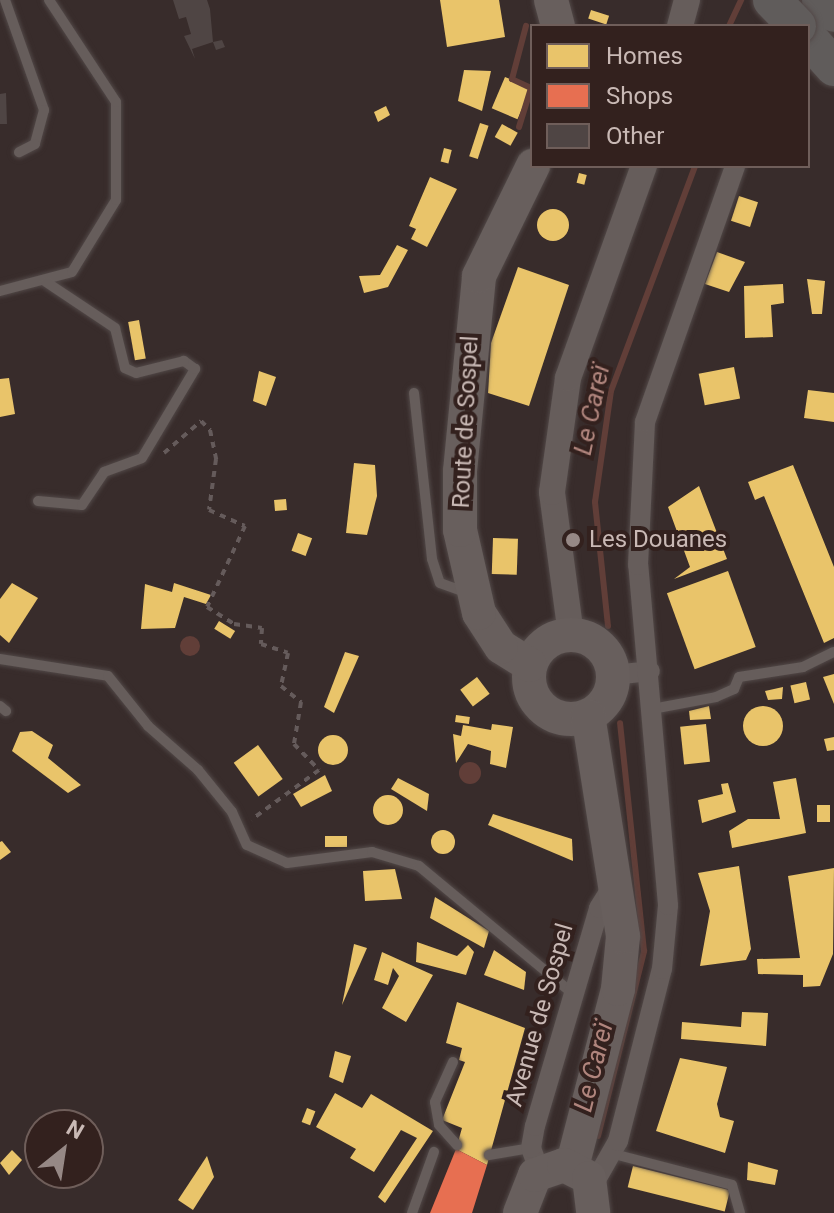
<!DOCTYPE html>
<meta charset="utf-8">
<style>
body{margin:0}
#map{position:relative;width:834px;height:1213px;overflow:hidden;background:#382c2b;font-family:Roboto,sans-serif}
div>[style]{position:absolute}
.water>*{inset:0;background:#613e38}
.round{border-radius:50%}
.homes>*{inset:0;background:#e9c46a;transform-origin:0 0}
.shops>*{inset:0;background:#e76f51}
.stream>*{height:6px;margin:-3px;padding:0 3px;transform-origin:3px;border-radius:3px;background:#613e38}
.building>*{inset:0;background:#4f4544}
.path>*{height:4px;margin-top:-2px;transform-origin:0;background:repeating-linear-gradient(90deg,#655b5b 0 6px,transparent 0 12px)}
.roads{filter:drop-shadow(0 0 2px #514847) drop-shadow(0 0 2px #514847)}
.service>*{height:10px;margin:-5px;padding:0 5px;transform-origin:5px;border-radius:5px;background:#665d5b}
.minor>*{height:20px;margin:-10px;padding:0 10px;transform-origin:10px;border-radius:10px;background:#665d5b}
.tertiary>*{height:26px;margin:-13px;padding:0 13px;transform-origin:13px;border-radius:13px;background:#665d5b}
.primary>*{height:34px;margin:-17px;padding:0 17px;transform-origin:17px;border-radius:17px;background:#685f5d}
.primary>.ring{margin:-17px;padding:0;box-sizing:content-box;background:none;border:34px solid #685f5d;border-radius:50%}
.motorway>*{height:38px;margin:-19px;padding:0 19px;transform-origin:19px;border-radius:19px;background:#605c5b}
.bridges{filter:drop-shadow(0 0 2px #534948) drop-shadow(0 0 2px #534948)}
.motorway-bridge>*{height:38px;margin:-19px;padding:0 19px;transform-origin:19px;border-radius:19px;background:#605c5b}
.dots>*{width:22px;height:22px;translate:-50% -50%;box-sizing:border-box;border:4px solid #33211e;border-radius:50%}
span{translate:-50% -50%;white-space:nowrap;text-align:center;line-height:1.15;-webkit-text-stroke:8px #33211e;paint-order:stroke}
.street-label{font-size:24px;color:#c9b9b5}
.poi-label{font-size:24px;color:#c9b9b5}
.left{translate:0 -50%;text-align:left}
.water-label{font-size:26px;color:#b0857d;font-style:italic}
.legend{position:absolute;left:530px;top:24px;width:280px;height:144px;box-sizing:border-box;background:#33211e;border:2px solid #6f5e5a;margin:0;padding:10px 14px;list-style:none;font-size:24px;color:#c9b9b5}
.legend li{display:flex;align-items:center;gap:16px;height:40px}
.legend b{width:40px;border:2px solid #6f5e5a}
.north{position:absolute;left:24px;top:1109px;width:80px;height:80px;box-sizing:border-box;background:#33211e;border:2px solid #6f5e5a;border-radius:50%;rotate:30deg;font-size:22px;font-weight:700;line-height:32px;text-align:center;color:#c9b9b5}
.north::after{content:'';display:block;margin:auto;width:28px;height:36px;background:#968885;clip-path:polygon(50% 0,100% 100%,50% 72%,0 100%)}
</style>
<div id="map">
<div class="water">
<div class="round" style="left:180px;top:636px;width:20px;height:20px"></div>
<div class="round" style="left:459px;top:762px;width:22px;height:22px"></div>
</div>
<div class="homes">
<div style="clip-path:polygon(440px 0,499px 0,505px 37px,447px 47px)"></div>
<div style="left:591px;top:10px;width:19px;height:9px;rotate:18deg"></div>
<div style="clip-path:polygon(464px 70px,491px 71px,482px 111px,458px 101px)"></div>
<div style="left:505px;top:77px;width:28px;height:34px;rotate:23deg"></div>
<div style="clip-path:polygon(386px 106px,390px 115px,378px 122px,374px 112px)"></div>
<div style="left:480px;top:123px;width:9px;height:35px;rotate:18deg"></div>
<div style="left:502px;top:124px;width:18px;height:15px;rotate:29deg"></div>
<div style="left:444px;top:148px;width:8px;height:14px;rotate:14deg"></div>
<div style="left:579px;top:173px;width:8px;height:10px;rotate:14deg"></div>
<div style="clip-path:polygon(430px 177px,457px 189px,427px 247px,411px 239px,416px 229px,409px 226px)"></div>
<div style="left:739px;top:196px;width:20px;height:26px;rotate:18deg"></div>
<div class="round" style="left:537px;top:209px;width:32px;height:32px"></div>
<div style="clip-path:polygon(397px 245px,408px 250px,388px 287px,364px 293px,359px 276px,380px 275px)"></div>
<div style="clip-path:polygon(717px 252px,745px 262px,729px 292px,705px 284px)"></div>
<div style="clip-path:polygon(518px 267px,569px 285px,529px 406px,488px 393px,491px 343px)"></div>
<div style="clip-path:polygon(807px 279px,825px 281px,822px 314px,812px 314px)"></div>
<div style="clip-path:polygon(783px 284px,784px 303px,771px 305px,773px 337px,745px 338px,744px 286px)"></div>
<div style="left:139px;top:320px;width:39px;height:11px;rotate:80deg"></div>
<div style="left:734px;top:367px;width:32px;height:36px;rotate:79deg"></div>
<div style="clip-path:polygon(259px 371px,276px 377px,266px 406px,253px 401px)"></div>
<div style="clip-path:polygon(9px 378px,15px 414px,0 417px,0 379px)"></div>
<div style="clip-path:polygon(808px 390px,834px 393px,834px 422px,804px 418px)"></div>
<div style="clip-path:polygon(354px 463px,375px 465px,377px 496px,367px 535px,346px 533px)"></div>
<div style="clip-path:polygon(793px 465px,834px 567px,834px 638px,824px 643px,764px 496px,755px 500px,748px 482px)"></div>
<div style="clip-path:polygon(699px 486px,727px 559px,674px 579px,690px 567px,668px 507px)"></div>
<div style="left:286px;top:499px;width:11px;height:12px;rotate:85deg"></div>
<div style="left:298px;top:533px;width:15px;height:19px;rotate:20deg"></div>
<div style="left:493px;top:538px;width:25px;height:36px;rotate:2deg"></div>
<div style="left:728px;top:571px;width:81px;height:65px;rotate:70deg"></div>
<div style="clip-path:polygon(12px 583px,38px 598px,9px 643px,0 635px,0 599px)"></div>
<div style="clip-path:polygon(174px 583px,211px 595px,206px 604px,184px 597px,175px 628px,141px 629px,145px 584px,172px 592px)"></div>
<div style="left:219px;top:621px;width:19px;height:9px;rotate:32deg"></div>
<div style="clip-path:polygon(345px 652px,359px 656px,334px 713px,324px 707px)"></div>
<div style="clip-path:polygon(834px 674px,834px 704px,823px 677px)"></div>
<div style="left:477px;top:677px;width:21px;height:21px;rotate:53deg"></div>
<div style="left:806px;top:682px;width:18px;height:16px;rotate:77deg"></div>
<div style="clip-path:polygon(783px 687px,782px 699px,768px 700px,765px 691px)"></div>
<div class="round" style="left:743px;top:706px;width:40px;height:40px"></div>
<div style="clip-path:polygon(709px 706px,711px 719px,690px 720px,689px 711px)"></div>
<div style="left:456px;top:715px;width:14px;height:7px;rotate:8deg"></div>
<div style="clip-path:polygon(492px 724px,513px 727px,506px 768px,490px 764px,491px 751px,468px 744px,456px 763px,453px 734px,461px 736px,463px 725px,491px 730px)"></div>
<div style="left:706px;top:724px;width:38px;height:26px;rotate:84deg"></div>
<div style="clip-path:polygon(32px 731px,53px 745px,48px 758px,81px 785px,68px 793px,12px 751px,20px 732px)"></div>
<div class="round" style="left:318px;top:735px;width:30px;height:30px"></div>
<div style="clip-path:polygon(834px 737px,834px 750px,827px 751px,824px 739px)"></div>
<div style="left:258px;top:745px;width:42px;height:30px;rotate:54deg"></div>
<div style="clip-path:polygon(325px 775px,332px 791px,301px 807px,293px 794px)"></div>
<div style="clip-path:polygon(398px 778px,429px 794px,427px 811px,391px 789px)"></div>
<div style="clip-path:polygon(796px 778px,806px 833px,732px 848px,729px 831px,748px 819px,780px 819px,773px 782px)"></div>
<div style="clip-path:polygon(728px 783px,736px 812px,702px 823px,698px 800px,723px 794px,721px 784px)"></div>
<div class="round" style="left:373px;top:795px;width:30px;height:30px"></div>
<div style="left:817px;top:805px;width:13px;height:17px"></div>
<div style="clip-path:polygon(493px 814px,572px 839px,573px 861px,488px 825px)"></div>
<div class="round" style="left:431px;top:830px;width:24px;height:24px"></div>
<div style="left:325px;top:836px;width:22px;height:11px"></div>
<div style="clip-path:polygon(2px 841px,11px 852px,0 860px,0 842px)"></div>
<div style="clip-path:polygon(739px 866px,751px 949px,746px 960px,700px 966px,710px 911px,698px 873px)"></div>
<div style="clip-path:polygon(834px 868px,833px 954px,820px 986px,803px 987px,803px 975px,758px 974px,757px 959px,800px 958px,788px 876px)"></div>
<div style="clip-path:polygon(395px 869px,402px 899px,365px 901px,363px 871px)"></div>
<div style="clip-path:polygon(435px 897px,489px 931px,484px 948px,430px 918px)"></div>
<div style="clip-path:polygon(417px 942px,457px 956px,468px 945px,474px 952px,466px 975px,416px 962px)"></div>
<div style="clip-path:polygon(354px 944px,367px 948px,342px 1005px)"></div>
<div style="clip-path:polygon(494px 950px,526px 972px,524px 990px,484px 975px)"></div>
<div style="clip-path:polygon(382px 952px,433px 975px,406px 1022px,382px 1008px,399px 976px,393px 968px,388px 985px,374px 980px)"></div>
<div style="clip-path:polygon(457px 1002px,525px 1028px,487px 1165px,456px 1149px,462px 1128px,442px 1120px,465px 1062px,459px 1060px,462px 1048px,446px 1043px)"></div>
<div style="clip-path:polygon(742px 1012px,768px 1013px,766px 1046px,681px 1039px,682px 1022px,741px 1027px)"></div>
<div style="clip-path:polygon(335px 1051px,351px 1056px,343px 1083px,329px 1077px)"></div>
<div style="clip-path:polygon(680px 1058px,727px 1067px,717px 1104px,720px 1117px,734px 1121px,725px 1153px,656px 1131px)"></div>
<div style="clip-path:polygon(335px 1093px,362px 1108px,371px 1094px,433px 1131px,385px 1203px,378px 1197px,417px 1138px,401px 1130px,374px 1172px,350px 1158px,356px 1149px,316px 1127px)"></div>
<div style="left:307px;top:1108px;width:9px;height:15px;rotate:21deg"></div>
<div style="clip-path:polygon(12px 1150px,22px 1160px,9px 1175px,0 1163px)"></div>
<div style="clip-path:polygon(207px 1156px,214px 1177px,193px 1210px,178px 1200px)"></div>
<div style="clip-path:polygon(748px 1162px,778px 1170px,775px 1185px,747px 1180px)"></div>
<div style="left:633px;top:1166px;width:100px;height:22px;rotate:14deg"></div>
</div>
<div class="shops">
<div style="clip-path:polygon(456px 1149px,487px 1165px,472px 1213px,430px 1213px)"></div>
</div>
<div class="stream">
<div style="left:729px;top:26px;width:29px;rotate:-65deg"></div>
<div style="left:519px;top:127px;width:41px;rotate:-72.9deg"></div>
<div style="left:531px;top:88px;width:21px;rotate:-155deg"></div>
<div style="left:512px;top:79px;width:55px;rotate:-75.2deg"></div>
<div style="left:608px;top:626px;width:125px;rotate:-96deg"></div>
<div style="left:595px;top:502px;width:112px;rotate:-81.8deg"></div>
<div style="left:611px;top:391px;width:240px;rotate:-69.5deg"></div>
<div style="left:598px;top:1136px;width:191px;rotate:-76deg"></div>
<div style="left:644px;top:951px;width:229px;rotate:-96deg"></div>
</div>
<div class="building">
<div style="clip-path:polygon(173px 0,207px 0,210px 9px,213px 42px,192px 49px,195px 59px,184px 36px,191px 34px,186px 17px,179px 19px)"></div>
<div style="clip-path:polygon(222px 40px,225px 47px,216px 50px,213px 42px)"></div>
<div style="clip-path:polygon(6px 93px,7px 124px,0 124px,0 94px)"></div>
</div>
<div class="path">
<div style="left:164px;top:453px;width:49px;rotate:-40.9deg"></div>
<div style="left:201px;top:421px;width:13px;rotate:45deg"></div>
<div style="left:210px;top:430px;width:30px;rotate:78deg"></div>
<div style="left:216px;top:459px;width:51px;rotate:97.8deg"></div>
<div style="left:209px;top:510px;width:39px;rotate:24deg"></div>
<div style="left:245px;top:526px;width:89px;rotate:115.1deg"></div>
<div style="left:207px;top:607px;width:32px;rotate:32deg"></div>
<div style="left:234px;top:624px;width:28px;rotate:8deg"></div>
<div style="left:262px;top:628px;width:16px;rotate:94deg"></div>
<div style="left:261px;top:644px;width:28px;rotate:18deg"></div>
<div style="left:288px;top:653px;width:34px;rotate:102deg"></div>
<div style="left:281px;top:686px;width:26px;rotate:39deg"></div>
<div style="left:301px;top:702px;width:43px;rotate:99.5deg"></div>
<div style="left:294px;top:744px;width:36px;rotate:46deg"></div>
<div style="left:319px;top:770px;width:84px;rotate:143.7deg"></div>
</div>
<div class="roads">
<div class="service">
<div style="left:5px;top:0;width:117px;rotate:70.5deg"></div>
<div style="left:44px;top:110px;width:35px;rotate:105deg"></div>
<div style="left:35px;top:144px;width:18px;rotate:153deg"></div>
<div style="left:0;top:291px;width:74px;rotate:-14.8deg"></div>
<div style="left:72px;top:272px;width:84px;rotate:-58.6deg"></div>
<div style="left:116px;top:200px;width:98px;rotate:-90deg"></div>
<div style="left:116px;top:102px;width:122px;rotate:-123.3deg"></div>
<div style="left:414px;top:393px;width:167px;rotate:83.8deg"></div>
<div style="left:432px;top:559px;width:25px;rotate:72deg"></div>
<div style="left:440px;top:583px;width:29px;rotate:20deg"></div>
<div style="left:38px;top:501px;width:44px;rotate:5.2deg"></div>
<div style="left:82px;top:505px;width:40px;rotate:-56deg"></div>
<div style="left:104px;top:472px;width:40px;rotate:-20.2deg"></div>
<div style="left:142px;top:458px;width:104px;rotate:-59.2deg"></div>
<div style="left:195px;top:369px;width:14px;rotate:-144deg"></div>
<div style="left:184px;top:361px;width:49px;rotate:166deg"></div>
<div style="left:136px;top:373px;width:12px;rotate:-156deg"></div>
<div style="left:125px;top:368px;width:41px;rotate:-104deg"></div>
<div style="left:115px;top:328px;width:83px;rotate:-146.3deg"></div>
<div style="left:0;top:659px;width:109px;rotate:8.9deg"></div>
<div style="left:108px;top:676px;width:64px;rotate:51.3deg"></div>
<div style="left:148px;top:726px;width:67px;rotate:41.3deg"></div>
<div style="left:198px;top:770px;width:54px;rotate:51deg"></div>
<div style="left:232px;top:812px;width:36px;rotate:66deg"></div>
<div style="left:247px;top:845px;width:44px;rotate:24.2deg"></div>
<div style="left:287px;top:863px;width:86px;rotate:-7.4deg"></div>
<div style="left:372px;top:852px;width:49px;rotate:16.6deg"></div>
<div style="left:419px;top:866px;width:200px;rotate:39.7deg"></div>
<div style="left:0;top:706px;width:8px;rotate:40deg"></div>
<div style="left:652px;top:709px;width:65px;rotate:-10.6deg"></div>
<div style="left:716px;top:697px;width:20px;rotate:-24deg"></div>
<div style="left:734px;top:689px;width:13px;rotate:-67deg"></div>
<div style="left:739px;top:677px;width:65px;rotate:-8.9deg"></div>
<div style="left:803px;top:667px;width:34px;rotate:-26deg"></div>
<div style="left:453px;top:1062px;width:44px;rotate:114.2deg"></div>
<div style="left:435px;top:1102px;width:23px;rotate:80deg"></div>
<div style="left:439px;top:1125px;width:27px;rotate:48deg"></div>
<div style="left:614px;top:1154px;width:122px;rotate:14.7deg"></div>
<div style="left:732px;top:1185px;width:29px;rotate:74deg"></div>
<div style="left:489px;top:1155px;width:43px;rotate:-9.5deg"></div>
<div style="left:412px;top:1213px;width:65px;rotate:-70.2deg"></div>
</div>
<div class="minor">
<div style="left:613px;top:675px;width:37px;rotate:-6deg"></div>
<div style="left:539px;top:1170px;width:23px;rotate:-110deg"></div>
<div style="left:531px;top:1148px;width:22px;rotate:-80deg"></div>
<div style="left:535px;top:1126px;width:227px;rotate:-73.6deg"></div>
<div style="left:599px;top:908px;width:31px;rotate:-58deg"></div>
<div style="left:593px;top:1185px;width:51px;rotate:-60.4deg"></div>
<div style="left:618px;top:1141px;width:178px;rotate:-75.7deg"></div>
<div style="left:662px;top:969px;width:64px;rotate:-84.6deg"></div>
<div style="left:668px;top:905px;width:341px;rotate:-95deg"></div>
<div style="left:638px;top:565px;width:143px;rotate:-87.2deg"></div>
<div style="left:645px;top:422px;width:271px;rotate:-70.6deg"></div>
</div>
<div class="tertiary">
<div style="left:680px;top:26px;width:27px;rotate:-75deg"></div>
<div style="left:571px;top:635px;width:144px;rotate:-97.6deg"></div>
<div style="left:552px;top:492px;width:115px;rotate:-82deg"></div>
<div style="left:568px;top:378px;width:225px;rotate:-70.3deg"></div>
</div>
<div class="primary">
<div style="left:551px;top:0;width:27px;rotate:75deg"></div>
<div class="ring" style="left:529px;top:635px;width:50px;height:50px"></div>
<div style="left:530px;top:665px;width:34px;rotate:-148deg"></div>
<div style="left:501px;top:647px;width:40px;rotate:-122.9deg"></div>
<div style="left:479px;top:613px;width:85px;rotate:-102.9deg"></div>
<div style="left:460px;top:530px;width:59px;rotate:-90deg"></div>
<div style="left:460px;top:471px;width:196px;rotate:-84.4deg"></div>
<div style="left:479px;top:276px;width:123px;rotate:-63.9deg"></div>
<div style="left:572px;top:1167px;width:184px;rotate:-75.5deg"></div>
<div style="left:618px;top:989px;width:53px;rotate:-84.6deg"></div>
<div style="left:623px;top:936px;width:223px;rotate:-99deg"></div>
<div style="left:520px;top:1213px;width:41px;rotate:-68.5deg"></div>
<div style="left:535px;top:1175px;width:31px;rotate:-19deg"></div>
<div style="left:564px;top:1165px;width:28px;rotate:27deg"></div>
<div style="left:589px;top:1178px;width:35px;rotate:83deg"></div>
</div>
<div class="motorway">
<div style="left:821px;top:0;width:18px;rotate:45deg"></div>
<div style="left:808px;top:38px;width:39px;rotate:48deg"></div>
</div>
</div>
<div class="bridges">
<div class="motorway-bridge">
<div style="left:772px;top:0;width:36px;rotate:46deg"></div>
</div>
</div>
<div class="dots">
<div style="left:573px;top:540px;background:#968885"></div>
</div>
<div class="street-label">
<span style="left:466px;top:422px;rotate:-87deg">Route de Sospel</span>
<span style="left:540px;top:1015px;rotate:-74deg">Avenue de Sospel</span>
</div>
<div class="poi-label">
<span class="left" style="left:589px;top:540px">Les Douanes</span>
</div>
<div class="water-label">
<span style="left:592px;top:410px;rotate:-78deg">Le Careï</span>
<span style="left:594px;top:1067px;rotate:-76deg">Le Careï</span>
</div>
<ul class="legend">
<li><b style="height:22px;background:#e9c46a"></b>Homes</li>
<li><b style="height:22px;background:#e76f51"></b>Shops</li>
<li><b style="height:22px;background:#4f4544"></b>Other</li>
</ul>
<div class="north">N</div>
</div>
